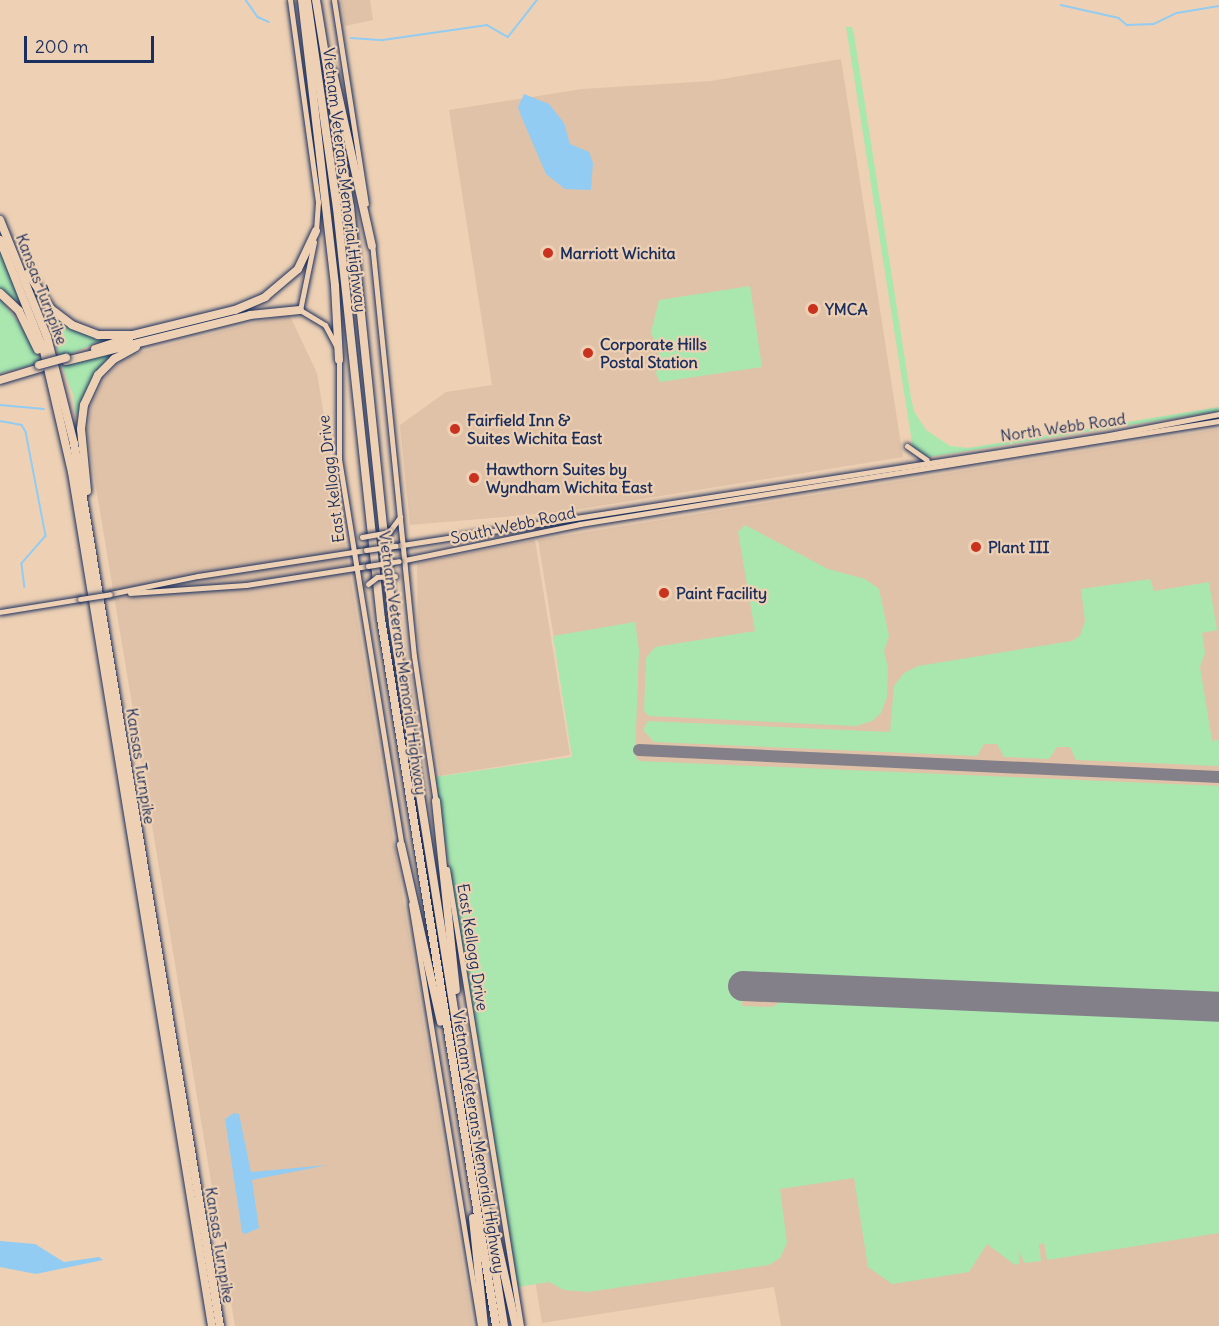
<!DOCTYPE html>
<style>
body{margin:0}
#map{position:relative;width:1219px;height:1326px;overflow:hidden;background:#eed1b4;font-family:Delius,sans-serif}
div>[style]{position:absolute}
.built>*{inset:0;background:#e0c2a8}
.green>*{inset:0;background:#a9e7af}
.water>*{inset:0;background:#92ccf2}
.stream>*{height:1.5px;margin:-0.75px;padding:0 0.75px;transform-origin:0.75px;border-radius:0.75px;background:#92ccf2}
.taxiway>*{height:12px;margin:-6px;padding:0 6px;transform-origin:6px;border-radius:6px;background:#848089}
.runway>*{height:30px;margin:-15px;padding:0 15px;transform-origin:15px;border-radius:15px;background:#848089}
.roads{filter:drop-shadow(0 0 2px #1b2f5e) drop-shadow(0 0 2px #1b2f5e)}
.secondary>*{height:5px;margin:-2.5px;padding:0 2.5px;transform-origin:2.5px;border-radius:2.5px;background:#eed1b4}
.motorway>*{height:8px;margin:-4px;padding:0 4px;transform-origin:4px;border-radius:4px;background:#eed1b4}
.bridges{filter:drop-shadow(0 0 2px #1b2f5e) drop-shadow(0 0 2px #1b2f5e)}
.secondary-bridge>*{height:5px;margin:-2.5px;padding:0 2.5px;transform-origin:2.5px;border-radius:2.5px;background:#eed1b4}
.motorway-bridge>*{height:8px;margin:-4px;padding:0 4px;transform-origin:4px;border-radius:4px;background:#eed1b4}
.dots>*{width:16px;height:16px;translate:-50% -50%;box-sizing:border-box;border:3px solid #eed1b4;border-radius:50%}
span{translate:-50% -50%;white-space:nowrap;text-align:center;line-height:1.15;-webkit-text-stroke:4.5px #eed1b4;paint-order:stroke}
.street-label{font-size:16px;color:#1b2f5e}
.poi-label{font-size:16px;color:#1b2f5e;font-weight:700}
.left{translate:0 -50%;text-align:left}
.scale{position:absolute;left:24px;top:36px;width:130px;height:27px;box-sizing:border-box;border:3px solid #1b2f5e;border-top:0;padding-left:8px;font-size:18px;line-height:21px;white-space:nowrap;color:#1b2f5e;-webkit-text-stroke:4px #eed1b4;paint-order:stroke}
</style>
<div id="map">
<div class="built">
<div style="clip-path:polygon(341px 0,370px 0,373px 20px,345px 26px)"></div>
<div style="clip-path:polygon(841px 59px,903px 457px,561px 512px,410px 525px,400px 425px,446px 392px,492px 385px,449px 110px,582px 89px,711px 81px)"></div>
<div style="clip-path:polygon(289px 314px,317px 373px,473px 1326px,235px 1326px,87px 433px,92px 402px,105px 378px,122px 360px,141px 352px)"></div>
<div style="clip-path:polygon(1219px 429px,1219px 1326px,781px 1326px,774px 1287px,542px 1323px,454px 775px,573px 757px,538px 540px)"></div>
<div style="clip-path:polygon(535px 540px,570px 755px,440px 776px,418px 637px,417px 563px)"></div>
</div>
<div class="green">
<div style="clip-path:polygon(846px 27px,852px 27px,854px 34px,911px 398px,914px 411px,926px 430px,950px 446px,968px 448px,1219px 407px,1219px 411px,929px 457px,913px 449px)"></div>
<div style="clip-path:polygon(0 248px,22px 299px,17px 302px,0 289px)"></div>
<div style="clip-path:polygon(750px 286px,762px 367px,660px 382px,656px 374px,659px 354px,651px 332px,659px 300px)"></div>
<div style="clip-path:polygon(0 299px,29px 336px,41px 363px,0 373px)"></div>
<div style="clip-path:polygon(51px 310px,104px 337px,104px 340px,60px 358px,46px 313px)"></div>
<div style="clip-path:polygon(112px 353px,93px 379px,81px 411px,75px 414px,74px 397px,62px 366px)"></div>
<div style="clip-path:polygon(745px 525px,828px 569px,865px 579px,879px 589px,889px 636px,884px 651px,888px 667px,887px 697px,881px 713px,872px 721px,856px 726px,649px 716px,644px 711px,646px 658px,655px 647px,755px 631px,738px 532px)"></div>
<div style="clip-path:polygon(1150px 579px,1154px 591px,1209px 582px,1217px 630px,1202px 633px,1205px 653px,1200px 667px,1212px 741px,1219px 740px,1219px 766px,1076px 760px,1070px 747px,1057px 747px,1049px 759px,1004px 757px,997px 744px,984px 744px,977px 756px,654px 742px,643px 730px,648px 721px,890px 732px,894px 686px,904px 673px,918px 666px,1072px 641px,1080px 636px,1085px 621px,1081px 589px)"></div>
<div style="clip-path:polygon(635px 622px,639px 650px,635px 755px,639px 761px,1219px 786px,1219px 997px,744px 976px,742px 1006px,772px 1007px,788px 998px,1219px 1017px,1219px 1233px,1047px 1260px,1044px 1243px,1039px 1244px,1041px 1261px,1025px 1263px,1018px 1251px,1020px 1263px,1015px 1265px,987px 1244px,969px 1272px,892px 1284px,868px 1267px,854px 1178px,780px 1189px,787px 1243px,780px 1258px,769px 1265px,588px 1292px,564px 1290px,549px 1282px,518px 1287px,435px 777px,572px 757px,553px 636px)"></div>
</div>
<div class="water">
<div style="clip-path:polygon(524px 94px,549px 104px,564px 123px,570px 144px,589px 152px,593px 163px,591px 190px,565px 189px,546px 174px,521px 116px,518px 107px)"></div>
<div style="clip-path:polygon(234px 1113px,239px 1114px,251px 1172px,328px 1165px,252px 1180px,259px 1228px,245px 1234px,242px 1232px,225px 1119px)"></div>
<div style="clip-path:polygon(0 1241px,35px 1244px,64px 1262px,99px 1257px,103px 1260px,36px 1274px,0 1267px)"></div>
</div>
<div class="stream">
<div style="left:246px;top:0;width:21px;rotate:55deg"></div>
<div style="left:258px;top:17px;width:12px;rotate:24deg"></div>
<div style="left:1061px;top:5px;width:59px;rotate:12.6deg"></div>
<div style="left:1119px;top:18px;width:11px;rotate:41deg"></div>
<div style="left:1127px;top:25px;width:27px;rotate:-2deg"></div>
<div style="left:1154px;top:24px;width:25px;rotate:-26deg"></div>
<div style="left:1177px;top:13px;width:43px;rotate:-9.5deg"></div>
<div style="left:351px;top:38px;width:32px;rotate:4deg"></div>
<div style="left:383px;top:40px;width:105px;rotate:-8.2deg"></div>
<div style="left:487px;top:25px;width:24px;rotate:30deg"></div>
<div style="left:508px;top:37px;width:47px;rotate:-51.9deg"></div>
<div style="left:0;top:405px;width:44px;rotate:5.2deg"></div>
<div style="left:0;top:421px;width:22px;rotate:10deg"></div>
<div style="left:22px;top:425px;width:8px;rotate:60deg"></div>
<div style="left:26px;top:432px;width:106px;rotate:79.1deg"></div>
<div style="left:46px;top:536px;width:37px;rotate:131deg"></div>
<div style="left:22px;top:564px;width:23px;rotate:83deg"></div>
</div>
<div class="taxiway">
<div style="left:639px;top:750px;width:581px;rotate:2.67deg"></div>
</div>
<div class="runway">
<div style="left:743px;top:986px;width:476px;rotate:2.5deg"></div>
</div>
<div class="roads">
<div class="secondary">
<div style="left:290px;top:0;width:204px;rotate:82.1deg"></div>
<div style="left:318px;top:202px;width:31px;rotate:94deg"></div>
<div style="left:334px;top:0;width:206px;rotate:81.1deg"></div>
<div style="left:314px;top:242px;width:69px;rotate:101.6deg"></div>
<div style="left:300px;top:310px;width:29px;rotate:31deg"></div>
<div style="left:325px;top:325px;width:24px;rotate:62deg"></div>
<div style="left:372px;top:243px;width:415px;rotate:84.2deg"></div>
<div style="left:414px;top:656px;width:149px;rotate:81.5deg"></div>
<div style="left:339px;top:358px;width:101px;rotate:90deg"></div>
<div style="left:339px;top:459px;width:393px;rotate:80.8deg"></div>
<div style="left:907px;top:446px;width:24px;rotate:35deg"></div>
<div style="left:389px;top:532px;width:19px;rotate:-54deg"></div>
<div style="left:396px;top:546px;width:722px;rotate:-8.85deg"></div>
<div style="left:1109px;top:435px;width:112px;rotate:-10.8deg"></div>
<div style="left:405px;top:560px;width:179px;rotate:-11.6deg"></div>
<div style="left:580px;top:524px;width:647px;rotate:-9.16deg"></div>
<div style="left:130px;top:593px;width:116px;rotate:-3.9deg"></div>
<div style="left:246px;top:585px;width:123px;rotate:-8.9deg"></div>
<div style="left:110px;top:594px;width:90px;rotate:-11.6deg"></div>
<div style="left:198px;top:576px;width:170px;rotate:-8.8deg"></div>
<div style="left:0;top:612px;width:81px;rotate:-9.2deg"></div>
<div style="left:447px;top:869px;width:463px;rotate:80.8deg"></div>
<div style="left:411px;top:904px;width:428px;rotate:80.7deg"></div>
</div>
<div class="motorway">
<div style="left:302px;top:0;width:288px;rotate:83.4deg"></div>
<div style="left:335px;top:286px;width:74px;rotate:86.9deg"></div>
<div style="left:307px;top:0;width:210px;rotate:81.8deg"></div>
<div style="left:337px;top:208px;width:413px;rotate:83.9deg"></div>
<div style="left:381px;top:619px;width:716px;rotate:80.76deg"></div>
<div style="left:316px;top:0;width:210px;rotate:80.7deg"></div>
<div style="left:350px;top:207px;width:419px;rotate:84.1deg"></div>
<div style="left:393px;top:624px;width:711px;rotate:81.01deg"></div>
<div style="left:333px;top:72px;width:178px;rotate:77.4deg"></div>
<div style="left:0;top:220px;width:126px;rotate:68.1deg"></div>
<div style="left:47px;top:337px;width:110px;rotate:75.8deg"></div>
<div style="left:74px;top:444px;width:894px;rotate:80.6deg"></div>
<div style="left:0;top:240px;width:119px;rotate:68.4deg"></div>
<div style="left:44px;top:351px;width:124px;rotate:77deg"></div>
<div style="left:72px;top:472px;width:865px;rotate:80.69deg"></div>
<div style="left:28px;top:273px;width:43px;rotate:57.4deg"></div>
<div style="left:51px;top:309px;width:26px;rotate:37deg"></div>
<div style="left:72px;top:325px;width:28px;rotate:21deg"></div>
<div style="left:98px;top:335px;width:35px"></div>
<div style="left:133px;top:335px;width:105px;rotate:-13.8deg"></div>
<div style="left:235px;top:310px;width:33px;rotate:-23deg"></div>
<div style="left:265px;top:297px;width:43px;rotate:-40.3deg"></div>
<div style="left:298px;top:269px;width:42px;rotate:-64.7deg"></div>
<div style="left:0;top:293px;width:26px;rotate:43deg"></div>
<div style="left:19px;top:311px;width:43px;rotate:64deg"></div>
<div style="left:95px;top:349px;width:36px;rotate:-18deg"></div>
<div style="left:66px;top:361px;width:190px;rotate:-14deg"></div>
<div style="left:250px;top:315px;width:50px;rotate:-5.7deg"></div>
<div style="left:0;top:380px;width:42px;rotate:-16.7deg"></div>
<div style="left:87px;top:491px;width:62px;rotate:-95.5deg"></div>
<div style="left:81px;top:429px;width:24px;rotate:-83deg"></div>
<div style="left:84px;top:405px;width:33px;rotate:-65deg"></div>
<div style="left:98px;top:375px;width:23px;rotate:-45deg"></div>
<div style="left:114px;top:359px;width:25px;rotate:-29deg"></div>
<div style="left:436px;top:801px;width:190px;rotate:84deg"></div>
<div style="left:401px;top:845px;width:181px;rotate:77.3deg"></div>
<div style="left:473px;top:1218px;width:109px;rotate:84.2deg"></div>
<div style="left:492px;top:1219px;width:110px;rotate:77.4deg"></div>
</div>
</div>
<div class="bridges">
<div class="secondary-bridge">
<div style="left:362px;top:537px;width:27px;rotate:-10deg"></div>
<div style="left:366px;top:550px;width:30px;rotate:-8deg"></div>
<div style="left:368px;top:566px;width:31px;rotate:-9deg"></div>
<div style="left:368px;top:584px;width:11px;rotate:-38deg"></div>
<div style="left:377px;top:577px;width:18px;rotate:-3deg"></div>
<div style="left:80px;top:599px;width:30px;rotate:-9deg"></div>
</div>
<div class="motorway-bridge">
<div style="left:39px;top:365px;width:28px;rotate:-15deg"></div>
</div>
</div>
<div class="dots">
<div style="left:548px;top:253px;background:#c8321e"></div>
<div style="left:813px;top:309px;background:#c8321e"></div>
<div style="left:588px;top:353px;background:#c8321e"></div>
<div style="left:455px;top:429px;background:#c8321e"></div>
<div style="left:474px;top:478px;background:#c8321e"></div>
<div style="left:976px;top:547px;background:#c8321e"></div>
<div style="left:664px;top:593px;background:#c8321e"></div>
</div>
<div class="street-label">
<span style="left:345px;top:180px;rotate:83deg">Vietnam Veterans Memorial Highway</span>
<span style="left:42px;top:289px;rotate:69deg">Kansas Turnpike</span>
<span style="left:1063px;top:427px;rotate:-8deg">North Webb Road</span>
<span style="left:331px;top:479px;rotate:-97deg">East Kellogg Drive</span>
<span style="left:513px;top:525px;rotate:-12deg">South Webb Road</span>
<span style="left:403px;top:663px;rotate:82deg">Vietnam Veterans Memorial Highway</span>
<span style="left:141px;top:766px;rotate:81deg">Kansas Turnpike</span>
<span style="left:473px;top:947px;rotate:81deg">East Kellogg Drive</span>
<span style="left:479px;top:1142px;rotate:81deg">Vietnam Veterans Memorial Highway</span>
<span style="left:220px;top:1245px;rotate:81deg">Kansas Turnpike</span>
</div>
<div class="poi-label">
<span class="left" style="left:560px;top:253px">Marriott Wichita</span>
<span class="left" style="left:825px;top:309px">YMCA</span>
<span class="left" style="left:600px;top:353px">Corporate Hills<br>Postal Station</span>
<span class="left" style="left:467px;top:429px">Fairfield Inn &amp;<br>Suites Wichita East</span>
<span class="left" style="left:486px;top:478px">Hawthorn Suites by<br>Wyndham Wichita East</span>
<span class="left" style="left:988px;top:547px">Plant III</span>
<span class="left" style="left:676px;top:593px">Paint Facility</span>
</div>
<div class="scale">200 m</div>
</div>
